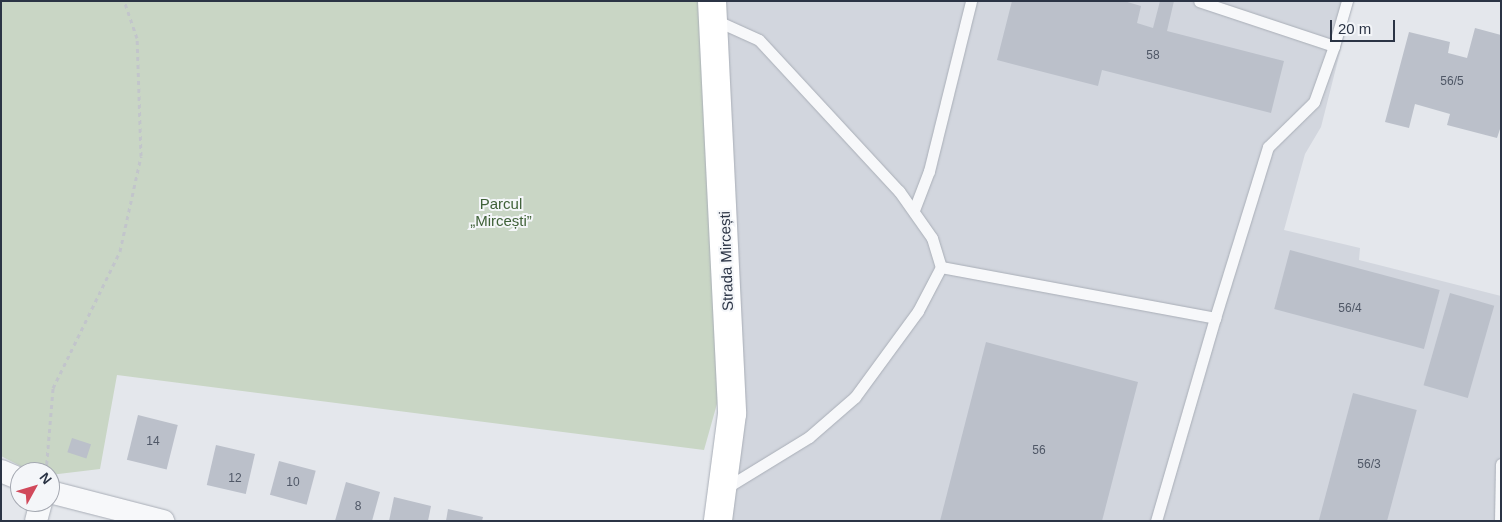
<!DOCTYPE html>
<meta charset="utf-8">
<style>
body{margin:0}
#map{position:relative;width:1502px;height:522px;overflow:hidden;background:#e4e7ec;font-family:Helvetica,sans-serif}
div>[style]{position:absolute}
.built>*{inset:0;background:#d2d6de}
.green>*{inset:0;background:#c9d6c5}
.building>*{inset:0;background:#bbc0ca;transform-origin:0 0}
.path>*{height:3px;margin-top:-1.5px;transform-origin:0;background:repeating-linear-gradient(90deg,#c2c5cb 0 4px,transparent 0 8px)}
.roads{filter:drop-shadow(0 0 1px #a9aeb7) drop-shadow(0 0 1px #a9aeb7)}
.lane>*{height:11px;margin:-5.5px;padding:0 5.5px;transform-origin:5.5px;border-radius:5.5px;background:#f7f8fa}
.street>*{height:22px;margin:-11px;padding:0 11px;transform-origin:11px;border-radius:11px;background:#f7f8fa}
.secondary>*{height:28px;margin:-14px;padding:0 14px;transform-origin:14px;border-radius:14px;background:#fff}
span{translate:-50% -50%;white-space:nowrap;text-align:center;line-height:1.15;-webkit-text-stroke:4px #f4f6f9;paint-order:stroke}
.number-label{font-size:12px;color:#4f5766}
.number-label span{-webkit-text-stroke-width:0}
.park-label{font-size:15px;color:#3f6138}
.street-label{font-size:15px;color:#2b3445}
.frame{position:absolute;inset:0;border:2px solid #2b3445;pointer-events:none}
.north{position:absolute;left:10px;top:462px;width:50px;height:50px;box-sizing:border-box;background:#f4f6f9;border:1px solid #a4a8b1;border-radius:50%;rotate:51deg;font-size:14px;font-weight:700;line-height:20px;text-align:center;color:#2b3445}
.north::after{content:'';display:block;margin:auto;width:18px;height:22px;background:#d1495b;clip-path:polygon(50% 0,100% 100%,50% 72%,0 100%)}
.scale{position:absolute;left:1330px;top:20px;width:65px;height:22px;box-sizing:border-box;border:2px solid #2b3445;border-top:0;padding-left:6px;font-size:15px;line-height:18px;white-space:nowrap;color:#2b3445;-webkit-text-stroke:4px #f4f6f9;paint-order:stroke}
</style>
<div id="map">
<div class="built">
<div style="clip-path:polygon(724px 1px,1353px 1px,1321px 127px,1305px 154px,1284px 230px,1360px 248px,1359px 260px,1501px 296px,1501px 521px,731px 521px)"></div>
</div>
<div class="green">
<div style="clip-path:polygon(1px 1px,703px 1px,722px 386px,704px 450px,117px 375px,100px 469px,50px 475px,50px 472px,32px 472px,1px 456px)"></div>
</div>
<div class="building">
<div style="clip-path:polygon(1012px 1px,1124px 1px,1141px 6px,1137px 23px,1153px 28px,1160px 1px,1174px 1px,1167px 31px,1284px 61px,1271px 113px,1102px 70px,1098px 86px,997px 60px)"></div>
<div style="clip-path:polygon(1475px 28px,1501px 35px,1501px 126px,1497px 138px,1447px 125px,1450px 114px,1415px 104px,1409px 128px,1385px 122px,1409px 32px,1450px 42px,1448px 53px,1467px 58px)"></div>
<div style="left:1290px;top:250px;width:155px;height:61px;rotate:15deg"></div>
<div style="left:1450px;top:293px;width:46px;height:96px;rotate:16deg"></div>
<div style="clip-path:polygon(986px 342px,1138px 382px,1102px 521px,940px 521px)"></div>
<div style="left:1353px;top:393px;width:66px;height:132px;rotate:15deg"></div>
<div style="left:138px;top:415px;width:41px;height:46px;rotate:14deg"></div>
<div style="left:72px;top:438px;width:20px;height:15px;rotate:18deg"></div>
<div style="left:216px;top:445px;width:40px;height:41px;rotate:13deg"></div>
<div style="left:279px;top:461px;width:38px;height:35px;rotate:15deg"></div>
<div style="clip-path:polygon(346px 482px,380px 492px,372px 521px,335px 521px)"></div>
<div style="clip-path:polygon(394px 497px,431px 506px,428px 521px,389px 521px)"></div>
<div style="clip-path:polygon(448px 509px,483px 517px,482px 521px,446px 521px)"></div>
</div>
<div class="path">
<div style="left:46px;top:472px;width:84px;rotate:-85.2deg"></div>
<div style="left:53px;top:388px;width:153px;rotate:-63.9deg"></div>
<div style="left:120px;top:251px;width:97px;rotate:-77.5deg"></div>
<div style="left:141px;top:156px;width:118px;rotate:-91.9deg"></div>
<div style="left:137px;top:38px;width:39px;rotate:-109deg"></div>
</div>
<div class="roads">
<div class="lane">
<div style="left:715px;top:20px;width:48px;rotate:24.4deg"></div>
<div style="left:759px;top:40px;width:206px;rotate:47.2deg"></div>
<div style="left:899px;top:191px;width:57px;rotate:54.9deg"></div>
<div style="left:932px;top:238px;width:30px;rotate:73deg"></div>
<div style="left:941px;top:267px;width:50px;rotate:117.6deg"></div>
<div style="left:918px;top:311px;width:107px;rotate:126.2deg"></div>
<div style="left:855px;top:397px;width:61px;rotate:139deg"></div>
<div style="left:809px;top:437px;width:100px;rotate:148.5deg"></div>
<div style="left:1334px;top:46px;width:47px;rotate:-73.9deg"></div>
<div style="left:914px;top:210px;width:42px;rotate:-69deg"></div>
<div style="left:929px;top:171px;width:175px;rotate:-76.1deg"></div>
<div style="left:941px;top:267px;width:279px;rotate:10.5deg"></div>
<div style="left:1215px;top:318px;width:179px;rotate:-72.8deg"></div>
<div style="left:1268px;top:147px;width:64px;rotate:-44.4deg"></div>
<div style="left:1314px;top:102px;width:59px;rotate:-70.3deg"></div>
<div style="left:1334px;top:46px;width:142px;rotate:-161.6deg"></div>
<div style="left:1156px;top:521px;width:211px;rotate:-73.8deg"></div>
<div style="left:1500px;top:521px;width:57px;rotate:-89deg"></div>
</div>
<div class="street">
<div style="left:1px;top:471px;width:21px;rotate:23deg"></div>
<div style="left:50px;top:492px;width:117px;rotate:14.4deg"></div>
<div style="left:36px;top:521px;width:20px;rotate:-75deg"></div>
</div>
<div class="secondary">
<div style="left:712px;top:1px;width:413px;rotate:87.2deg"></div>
<div style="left:732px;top:414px;width:108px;rotate:97.5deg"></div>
</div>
</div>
<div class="number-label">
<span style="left:1153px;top:56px">58</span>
<span style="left:1452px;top:82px">56/5</span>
<span style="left:1350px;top:309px">56/4</span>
<span style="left:153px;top:442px">14</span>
<span style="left:1039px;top:451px">56</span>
<span style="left:1369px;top:465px">56/3</span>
<span style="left:235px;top:479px">12</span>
<span style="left:293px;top:483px">10</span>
<span style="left:358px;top:507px">8</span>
</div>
<div class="park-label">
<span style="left:501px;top:212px">Parcul<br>„Mircești”</span>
</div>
<div class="street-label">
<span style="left:726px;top:261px;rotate:-92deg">Strada Mircești</span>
</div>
<div class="frame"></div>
<div class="north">N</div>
<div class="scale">20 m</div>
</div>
